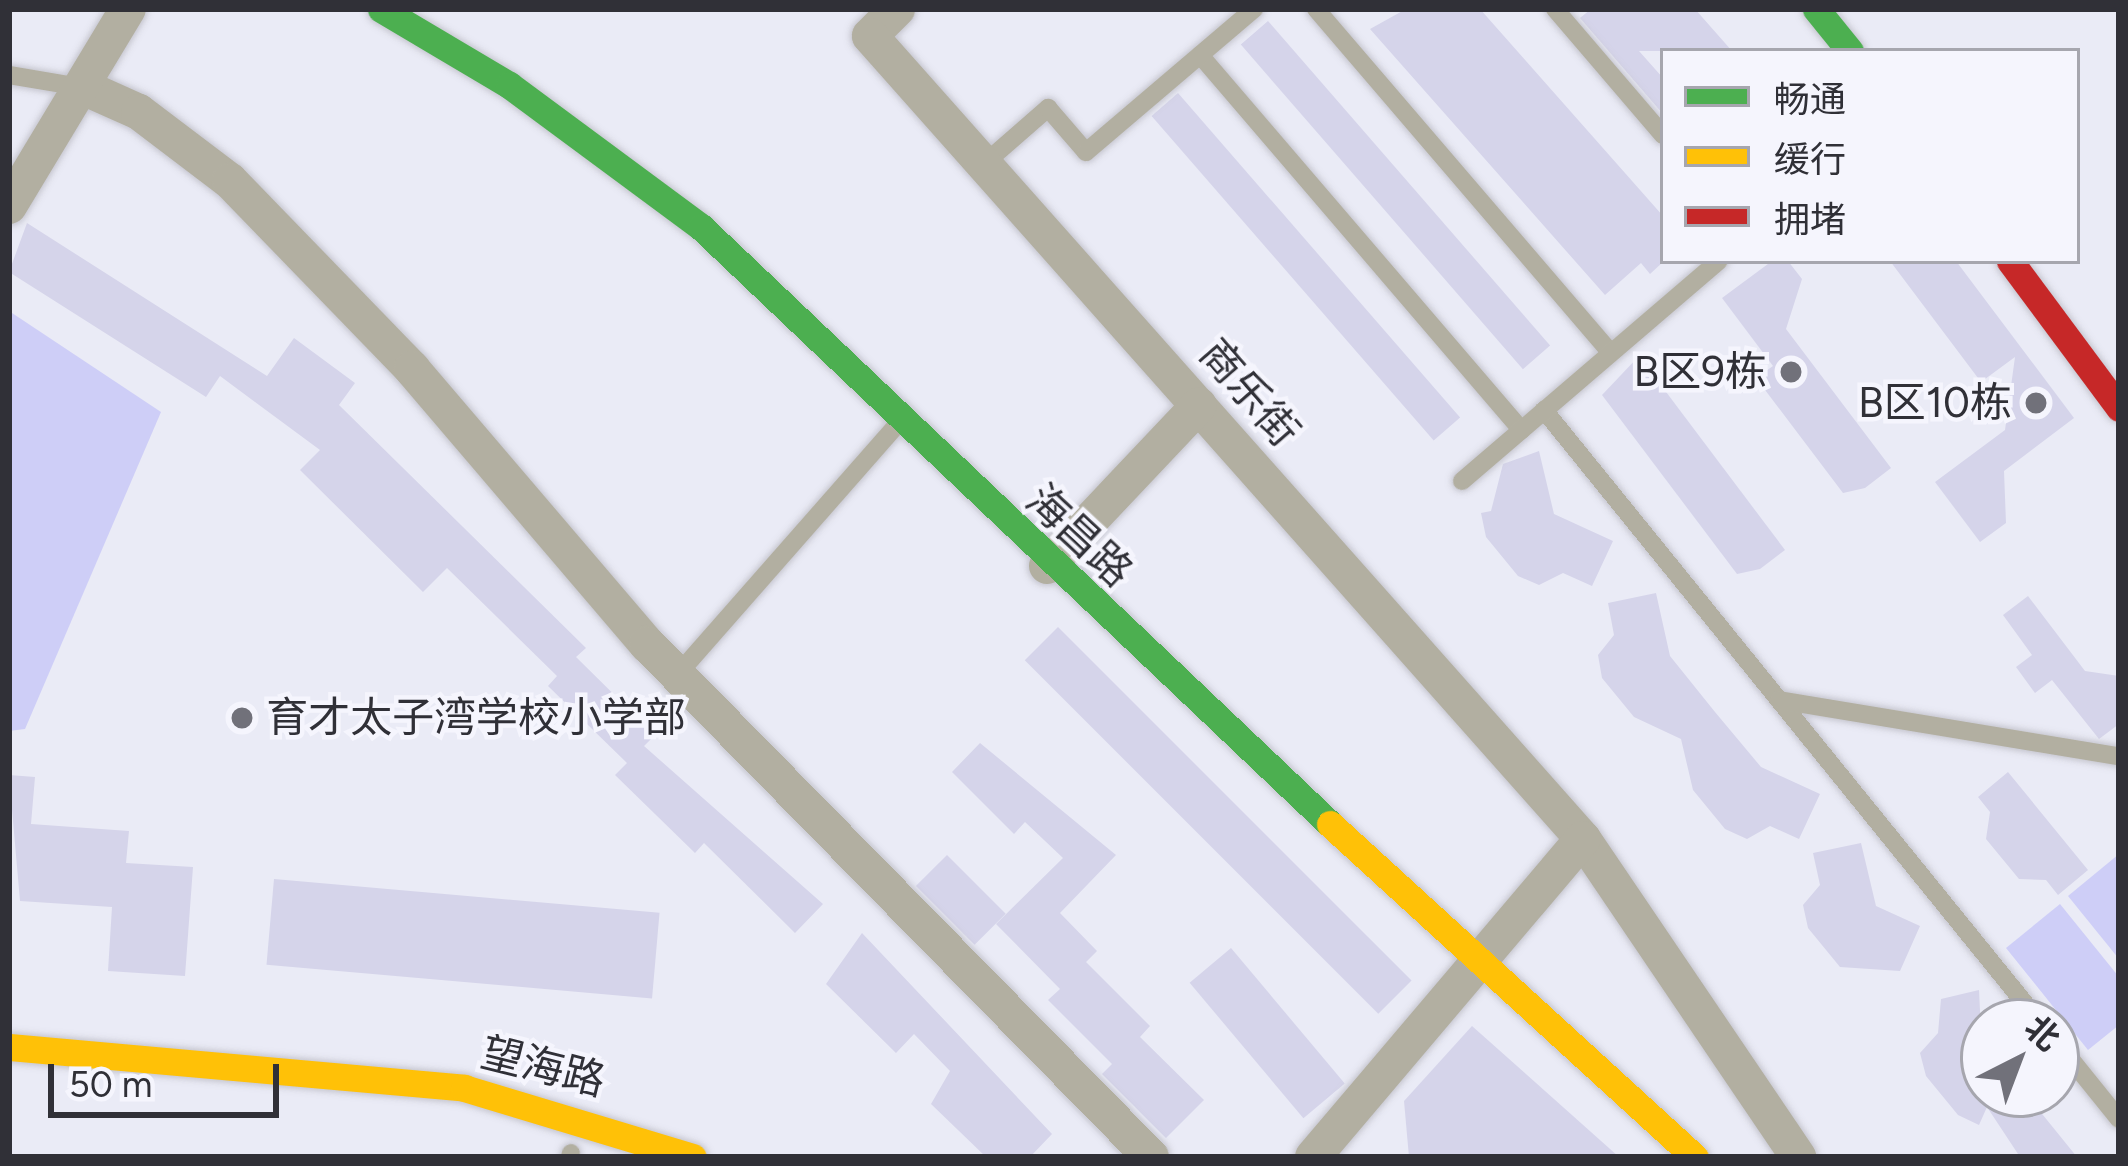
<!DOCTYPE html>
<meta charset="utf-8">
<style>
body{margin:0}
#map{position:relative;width:2128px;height:1166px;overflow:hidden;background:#eaebf6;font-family:Figtree,"Noto Sans SC",sans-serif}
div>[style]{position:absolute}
.green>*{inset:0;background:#cecef7}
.building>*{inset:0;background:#d5d4ea;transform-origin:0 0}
.roads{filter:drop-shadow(0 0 3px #c6c6cf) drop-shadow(0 0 3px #c6c6cf)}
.lane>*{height:18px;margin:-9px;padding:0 9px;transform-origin:9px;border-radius:9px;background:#b2afa1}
.street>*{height:36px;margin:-18px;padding:0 18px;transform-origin:18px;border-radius:18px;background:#b2afa1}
.fast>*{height:27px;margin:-13.5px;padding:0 13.5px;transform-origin:13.5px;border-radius:13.5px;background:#4caf50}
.slow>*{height:27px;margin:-13.5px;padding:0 13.5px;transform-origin:13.5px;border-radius:13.5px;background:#ffc107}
.jam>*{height:27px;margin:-13.5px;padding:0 13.5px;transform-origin:13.5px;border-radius:13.5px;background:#c62828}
.dots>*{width:33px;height:33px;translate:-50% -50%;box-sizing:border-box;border:6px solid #f5f5fd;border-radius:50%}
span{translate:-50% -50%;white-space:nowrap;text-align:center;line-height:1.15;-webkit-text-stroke:9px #f5f5fd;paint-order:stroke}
.poi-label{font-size:42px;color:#303037}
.right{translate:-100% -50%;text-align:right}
.left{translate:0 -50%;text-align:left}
.street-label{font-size:42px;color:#303037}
.frame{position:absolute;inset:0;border:12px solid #303037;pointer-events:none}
.legend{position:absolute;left:1660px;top:48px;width:420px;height:216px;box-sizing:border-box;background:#f5f5fd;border:3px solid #a6a6ae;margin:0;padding:15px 21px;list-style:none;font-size:36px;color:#303037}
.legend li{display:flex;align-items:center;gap:24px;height:60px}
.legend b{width:60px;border:3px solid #a6a6ae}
.north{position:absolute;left:1960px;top:998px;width:120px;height:120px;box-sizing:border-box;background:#f5f5fd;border:3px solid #a6a6ae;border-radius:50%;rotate:42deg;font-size:33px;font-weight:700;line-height:48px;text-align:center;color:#303037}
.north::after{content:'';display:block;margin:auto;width:42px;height:54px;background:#71717a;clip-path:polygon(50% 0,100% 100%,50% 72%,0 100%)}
.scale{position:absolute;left:48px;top:1064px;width:231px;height:54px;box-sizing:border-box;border:6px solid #303037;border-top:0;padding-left:15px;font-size:36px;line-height:42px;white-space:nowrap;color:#303037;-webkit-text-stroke:9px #f5f5fd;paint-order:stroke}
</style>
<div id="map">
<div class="green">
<div style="clip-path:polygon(9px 311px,161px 412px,25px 729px,9px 731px)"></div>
<div style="clip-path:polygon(2119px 854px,2119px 959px,2068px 896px)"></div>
<div style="clip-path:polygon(2060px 904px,2119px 977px,2119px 1025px,2088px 1050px,2006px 948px)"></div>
</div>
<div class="building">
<div style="clip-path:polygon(1406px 9px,1480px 9px,1663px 216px,1663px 262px,1650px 274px,1641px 263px,1605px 295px,1370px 29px)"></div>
<div style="clip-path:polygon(1591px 9px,1695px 9px,1732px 51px,1639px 51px,1663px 78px,1663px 114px,1580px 18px)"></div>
<div style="left:1268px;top:21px;width:430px;height:36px;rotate:49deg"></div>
<div style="left:1178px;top:93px;width:430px;height:35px;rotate:49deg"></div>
<div style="clip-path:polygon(27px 223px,267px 376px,294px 338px,355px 383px,339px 405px,586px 648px,576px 657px,655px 735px,644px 746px,823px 904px,795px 933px,704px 843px,695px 853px,615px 775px,627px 763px,548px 686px,557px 676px,447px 568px,423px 592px,300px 470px,320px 450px,220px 376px,206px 397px,9px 272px)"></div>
<div style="clip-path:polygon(1772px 261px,1788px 261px,1802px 279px,1786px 329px,1891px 468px,1865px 488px,1843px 493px,1756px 378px,1773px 366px,1722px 298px)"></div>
<div style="clip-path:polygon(1890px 261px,1956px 261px,2074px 418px,2004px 471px,2006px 523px,1980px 542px,1935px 482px,2005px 430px,2015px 357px,1981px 382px)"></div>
<div style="clip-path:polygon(1639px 356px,1785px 550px,1760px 569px,1737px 574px,1602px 395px)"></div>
<div style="clip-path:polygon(1539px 451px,1554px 514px,1613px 541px,1592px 586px,1563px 573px,1539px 585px,1518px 576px,1486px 537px,1481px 513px,1491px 511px,1503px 464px)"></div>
<div style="clip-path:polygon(1656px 593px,1670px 656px,1715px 712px,1761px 767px,1820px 794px,1799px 839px,1770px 826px,1747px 839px,1725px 829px,1693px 790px,1681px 739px,1634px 717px,1602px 678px,1598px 655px,1614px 635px,1608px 603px)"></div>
<div style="clip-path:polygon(2028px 596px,2085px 671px,2119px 676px,2119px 724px,2099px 739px,2052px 680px,2035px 693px,2016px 667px,2032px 655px,2003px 615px)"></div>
<div style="left:1058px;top:627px;width:500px;height:47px;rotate:45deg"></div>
<div style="clip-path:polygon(980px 743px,1116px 855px,1060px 913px,1097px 951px,1086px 962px,1150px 1026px,1140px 1037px,1204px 1100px,1166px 1138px,1102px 1074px,1112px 1064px,1048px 1000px,1060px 989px,996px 924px,1063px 858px,1025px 822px,1014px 834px,952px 772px)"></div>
<div style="clip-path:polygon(2008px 772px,2088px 870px,2058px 895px,2046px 880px,2019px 879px,1986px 839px,1990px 812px,1978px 797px)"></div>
<div style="clip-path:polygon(9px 775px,35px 777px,31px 824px,129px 831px,126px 863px,193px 867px,185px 976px,108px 971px,112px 907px,20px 901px)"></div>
<div style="clip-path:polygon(1861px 843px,1876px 906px,1920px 926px,1900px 971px,1840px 967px,1808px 928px,1803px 905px,1820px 885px,1813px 853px)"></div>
<div style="left:947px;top:855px;width:83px;height:44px;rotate:45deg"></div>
<div style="left:274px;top:879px;width:387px;height:86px;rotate:5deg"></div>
<div style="clip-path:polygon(862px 933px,1052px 1134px,1030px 1157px,986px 1157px,931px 1104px,950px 1071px,914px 1034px,896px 1053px,826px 984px)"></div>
<div style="left:1231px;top:948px;width:177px;height:54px;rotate:50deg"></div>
<div style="clip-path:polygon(1979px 990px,1984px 1094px,2026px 1094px,2077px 1157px,2020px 1157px,1987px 1107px,1979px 1125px,1958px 1115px,1926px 1076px,1920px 1053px,1938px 1033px,1941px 999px)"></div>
<div style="clip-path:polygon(1472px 1026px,1619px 1157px,1409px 1157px,1404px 1101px)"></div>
</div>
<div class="roads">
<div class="lane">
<div style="left:1316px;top:9px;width:453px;rotate:49.4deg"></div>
<div style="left:1555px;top:9px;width:166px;rotate:49.4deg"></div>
<div style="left:1200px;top:55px;width:494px;rotate:49.4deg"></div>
<div style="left:9px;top:75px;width:73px;rotate:9.5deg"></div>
<div style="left:985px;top:163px;width:84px;rotate:-41.1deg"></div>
<div style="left:1048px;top:108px;width:58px;rotate:49.2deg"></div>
<div style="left:1086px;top:152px;width:221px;rotate:-40.4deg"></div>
<div style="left:1544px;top:410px;width:788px;rotate:50.98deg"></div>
<div style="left:1462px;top:481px;width:338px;rotate:-40.6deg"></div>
<div style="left:678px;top:674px;width:332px;rotate:-48.7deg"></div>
<div style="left:1779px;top:700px;width:345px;rotate:9.4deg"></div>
<div style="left:2056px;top:1041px;width:100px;rotate:51.1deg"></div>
<div style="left:570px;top:1157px;width:4px;rotate:-76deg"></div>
</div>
<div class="street">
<div style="left:897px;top:9px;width:38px;rotate:135deg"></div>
<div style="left:870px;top:36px;width:1074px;rotate:48.4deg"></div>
<div style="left:1583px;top:839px;width:384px;rotate:55.9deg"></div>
<div style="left:83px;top:87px;width:61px;rotate:24.1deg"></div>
<div style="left:139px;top:112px;width:114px;rotate:37.2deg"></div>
<div style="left:230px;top:181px;width:262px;rotate:45.9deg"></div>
<div style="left:412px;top:369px;width:362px;rotate:49.5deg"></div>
<div style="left:647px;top:644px;width:719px;rotate:45.51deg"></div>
<div style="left:9px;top:206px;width:230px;rotate:-58.9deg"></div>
<div style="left:1047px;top:566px;width:221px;rotate:-46.6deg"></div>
<div style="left:1313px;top:1157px;width:417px;rotate:-49.7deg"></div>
</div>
<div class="fast">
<div style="left:381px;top:9px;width:149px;rotate:30.7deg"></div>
<div style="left:509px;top:85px;width:239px;rotate:36.5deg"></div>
<div style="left:701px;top:227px;width:867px;rotate:43.5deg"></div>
<div style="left:1816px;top:9px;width:54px;rotate:51deg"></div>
</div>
<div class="slow">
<div style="left:1330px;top:824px;width:494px;rotate:42.4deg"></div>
<div style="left:9px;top:1047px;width:457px;rotate:5.1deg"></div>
<div style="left:464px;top:1088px;width:239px;rotate:16.8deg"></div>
</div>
<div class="jam">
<div style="left:2010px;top:261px;width:183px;rotate:53.4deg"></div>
</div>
</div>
<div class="dots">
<div style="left:1791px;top:372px;background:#71717a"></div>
<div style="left:2036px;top:403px;background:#71717a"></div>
<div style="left:242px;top:718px;background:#71717a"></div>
</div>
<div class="poi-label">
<span class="right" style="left:1767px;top:372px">B区9栋</span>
<span class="right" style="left:2012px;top:403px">B区10栋</span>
<span class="left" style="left:266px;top:718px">育才太子湾学校小学部</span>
</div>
<div class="street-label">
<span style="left:1249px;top:393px;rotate:49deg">商乐街</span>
<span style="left:1079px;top:536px;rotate:43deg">海昌路</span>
<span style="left:543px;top:1067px;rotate:14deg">望海路</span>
</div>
<div class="frame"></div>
<ul class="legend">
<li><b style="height:15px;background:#4caf50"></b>畅通</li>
<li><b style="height:15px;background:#ffc107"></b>缓行</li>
<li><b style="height:15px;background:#c62828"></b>拥堵</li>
</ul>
<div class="north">北</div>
<div class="scale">50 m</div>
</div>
